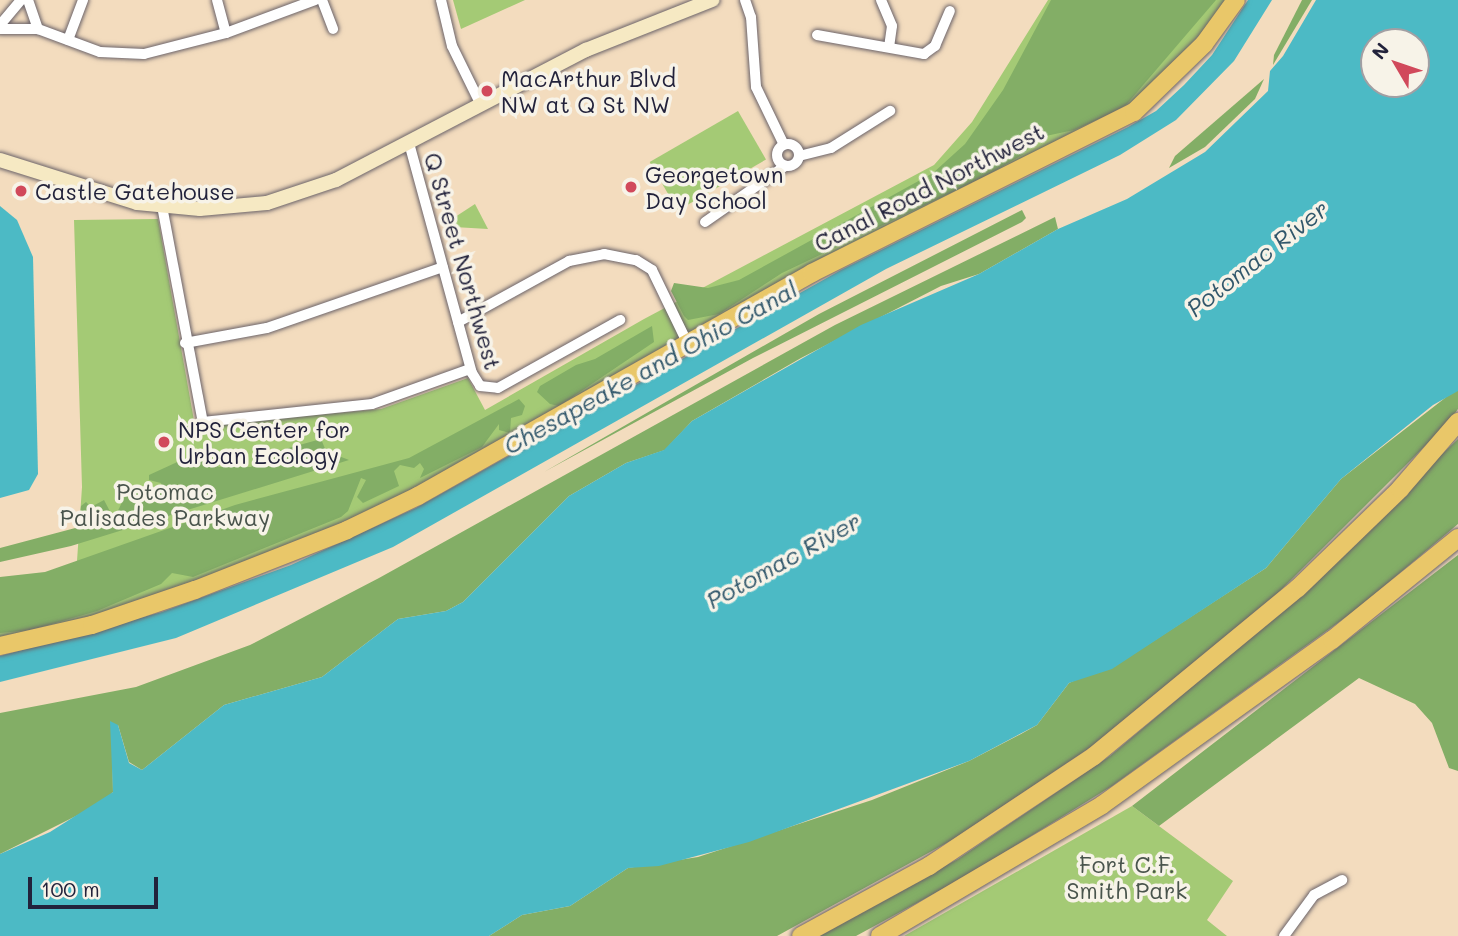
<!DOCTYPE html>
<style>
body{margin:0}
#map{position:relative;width:1458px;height:936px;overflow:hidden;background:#f3dcbe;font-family:Mali,sans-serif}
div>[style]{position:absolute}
.green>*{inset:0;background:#a4ca75;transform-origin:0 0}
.forest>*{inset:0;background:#83ae66}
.water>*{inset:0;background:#4cbac5}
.roads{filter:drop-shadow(0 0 2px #6b6369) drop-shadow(0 0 2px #6b6369)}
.street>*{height:10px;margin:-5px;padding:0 5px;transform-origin:5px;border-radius:5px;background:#fff}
.street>.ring{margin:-5px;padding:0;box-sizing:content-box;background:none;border:10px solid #fff;border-radius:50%}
.secondary>*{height:14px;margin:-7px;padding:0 7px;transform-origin:7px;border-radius:7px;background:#f6e9c3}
.highway>*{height:18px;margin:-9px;padding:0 9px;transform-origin:9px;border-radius:9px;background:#e9c769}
.dots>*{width:19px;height:19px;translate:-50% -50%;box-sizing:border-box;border:4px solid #f7f3e8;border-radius:50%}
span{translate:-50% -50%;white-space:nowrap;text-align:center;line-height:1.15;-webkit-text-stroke:7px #f7f3e8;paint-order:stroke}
.poi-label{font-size:23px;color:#22223b}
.left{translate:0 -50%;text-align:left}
.street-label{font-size:23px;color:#22223b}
.park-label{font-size:23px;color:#49544c}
.water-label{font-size:24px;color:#31576b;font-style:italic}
.north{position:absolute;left:1360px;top:28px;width:70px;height:70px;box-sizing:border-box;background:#f7f3e8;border:2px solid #a29fa3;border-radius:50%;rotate:309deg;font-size:19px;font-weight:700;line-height:28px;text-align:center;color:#22223b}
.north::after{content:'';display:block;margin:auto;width:24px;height:32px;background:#d1495b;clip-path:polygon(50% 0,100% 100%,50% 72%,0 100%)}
.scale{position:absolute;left:28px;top:877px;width:130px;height:32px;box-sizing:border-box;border:4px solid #22223b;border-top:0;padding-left:9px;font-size:21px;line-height:24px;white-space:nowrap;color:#22223b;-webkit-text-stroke:5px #f7f3e8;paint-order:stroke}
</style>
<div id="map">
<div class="green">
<div style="clip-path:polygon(453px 0,525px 0,461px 29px)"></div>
<div style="clip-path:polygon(1048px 0,1231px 0,1205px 37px,1139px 102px,361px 518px,141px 603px,0 641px,0 593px,76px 576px,82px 487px,74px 220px,158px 219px,195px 426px,381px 409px,468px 378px,485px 410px,644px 319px,934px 165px,972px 122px)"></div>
<div style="left:738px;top:111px;width:56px;height:102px;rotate:60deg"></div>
<div style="clip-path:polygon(475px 204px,488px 229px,454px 227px,452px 219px)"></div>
<div style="clip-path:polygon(1132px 806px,1233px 881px,1207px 920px,1227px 936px,904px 936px)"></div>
</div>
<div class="forest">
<div style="clip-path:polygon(1051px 0,1216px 0,1126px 105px,1110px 114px,1074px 130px,1041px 137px,1022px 155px,986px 176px,782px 273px,719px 314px,688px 320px,684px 316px,671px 291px,674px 283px,708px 288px,739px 280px,933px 173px,965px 144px,1003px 90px)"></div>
<div style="clip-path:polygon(1302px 0,1312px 0,1273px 65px,1274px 55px)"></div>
<div style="clip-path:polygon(1264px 79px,1255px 99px,1205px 147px,1169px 168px,1175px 156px)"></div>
<div style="clip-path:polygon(1022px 210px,1026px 218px,1022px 222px,753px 358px,544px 472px,819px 314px)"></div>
<div style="clip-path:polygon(1055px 217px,1058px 229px,979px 274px,941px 286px,801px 358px,692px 421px,665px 450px,626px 463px,569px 496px,463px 602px,446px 611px,398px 619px,322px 677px,224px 705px,142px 770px,129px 762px,118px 725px,112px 741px,113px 792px,102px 803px,0 854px,0 713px,136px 687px,250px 645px,379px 578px,835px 325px)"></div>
<div style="clip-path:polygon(652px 326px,654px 342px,559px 406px,550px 404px,537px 392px,540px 386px,576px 365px,595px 359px)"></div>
<div style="clip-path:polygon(1454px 391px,1458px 391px,1458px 409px,1447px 424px,1279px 592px,1091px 747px,952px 840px,777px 936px,489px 936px,522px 915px,570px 906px,628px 868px,698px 857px,872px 800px,969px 761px,1021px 734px,1037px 725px,1069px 683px,1135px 653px,1266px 568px,1341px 479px)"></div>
<div style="clip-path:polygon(519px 399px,525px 406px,522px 415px,511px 418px,510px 433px,499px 430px,499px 424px,482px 447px,420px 478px,424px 469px,420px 463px,414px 468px,400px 465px,394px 471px,399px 486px,363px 503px,357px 497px,366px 480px,361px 478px,348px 511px,341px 517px,193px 577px,172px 573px,161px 584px,97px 611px,31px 630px,0 633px,0 577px,45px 572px,235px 505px,409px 458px)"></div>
<div style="clip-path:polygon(321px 439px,326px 451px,349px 460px,71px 546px,0 562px,0 548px,79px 527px,81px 506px,86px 502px,91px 507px,104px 500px,114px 519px,125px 496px,143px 489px,163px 490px,161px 483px,149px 480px,149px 475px,186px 458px,203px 458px,219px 467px,251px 467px,267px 454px)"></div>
<div style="clip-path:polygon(1458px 439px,1458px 524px,1357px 609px,1112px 786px,963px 878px,856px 936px,814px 936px,958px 859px,1110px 756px,1238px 648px)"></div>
<div style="clip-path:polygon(1458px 555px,1458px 771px,1449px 768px,1432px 723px,1415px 704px,1359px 678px,1159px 826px,1132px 806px)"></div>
</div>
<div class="water">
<div style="clip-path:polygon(1248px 0,1272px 0,1234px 61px,1176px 120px,1120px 155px,886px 269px,393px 547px,176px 638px,0 682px,0 656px,162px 612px,291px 565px,416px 508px,841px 270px,1128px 127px,1156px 111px,1184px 85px,1212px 55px)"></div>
<div style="clip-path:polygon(evenodd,1316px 0,1458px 0,1458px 391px,1433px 405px,1341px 479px,1266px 568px,1112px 669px,1069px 683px,1037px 725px,969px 761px,749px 842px,659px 866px,628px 868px,570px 906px,522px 915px,489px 936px,0 936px,0 854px,50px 832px,113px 792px,110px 721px,118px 725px,129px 763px,142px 770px,224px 705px,322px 677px,398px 619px,446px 611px,463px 602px,569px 496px,626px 463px,664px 450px,692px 421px,861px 325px,979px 274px,1058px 229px,1127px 199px,1205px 152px,1268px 91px,1270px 71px,1283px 56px,1316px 0,1374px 42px,1416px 42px,1416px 84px,1374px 84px,1374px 42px)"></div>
<div style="clip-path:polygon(0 206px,17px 220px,33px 257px,38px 474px,29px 490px,0 498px)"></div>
</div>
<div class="roads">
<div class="street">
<div style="left:28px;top:0;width:31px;rotate:71deg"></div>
<div style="left:217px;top:0;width:34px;rotate:75deg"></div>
<div style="left:322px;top:0;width:31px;rotate:69deg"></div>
<div style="left:441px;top:0;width:47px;rotate:76.6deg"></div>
<div style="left:452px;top:46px;width:66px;rotate:63.8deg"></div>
<div style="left:745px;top:0;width:18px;rotate:71deg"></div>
<div style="left:751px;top:17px;width:70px;rotate:85.9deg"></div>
<div style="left:756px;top:87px;width:64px;rotate:64.2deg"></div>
<div style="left:881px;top:0;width:28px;rotate:67deg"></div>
<div style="left:892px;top:26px;width:21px;rotate:98deg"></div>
<div style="left:0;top:25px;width:33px;rotate:-50deg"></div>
<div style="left:0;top:29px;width:38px"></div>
<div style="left:38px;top:29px;width:66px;rotate:20.4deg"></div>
<div style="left:100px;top:52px;width:44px;rotate:2.6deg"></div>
<div style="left:144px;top:54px;width:85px;rotate:-14.4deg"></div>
<div style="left:226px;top:33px;width:95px;rotate:-20.3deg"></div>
<div style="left:817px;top:35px;width:109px;rotate:10.1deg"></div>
<div style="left:924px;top:54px;width:14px;rotate:-36deg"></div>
<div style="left:935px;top:46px;width:38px;rotate:-67deg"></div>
<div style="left:68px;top:40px;width:43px;rotate:-69.4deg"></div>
<div style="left:409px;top:143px;width:238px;rotate:74.7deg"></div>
<div style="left:472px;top:373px;width:15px;rotate:58deg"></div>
<div style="left:480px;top:386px;width:18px;rotate:6deg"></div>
<div style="left:498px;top:388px;width:140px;rotate:-29.1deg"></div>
<div class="ring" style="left:777px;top:144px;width:12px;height:12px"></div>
<div style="left:799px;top:156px;width:33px;rotate:-14deg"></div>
<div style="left:831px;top:148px;width:70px;rotate:-32.1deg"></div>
<div style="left:162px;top:206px;width:220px;rotate:79.3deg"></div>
<div style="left:203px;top:422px;width:170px;rotate:-6.1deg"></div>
<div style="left:372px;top:404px;width:104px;rotate:-19.7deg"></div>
<div style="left:705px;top:222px;width:98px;rotate:-35deg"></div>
<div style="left:458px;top:322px;width:127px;rotate:-28.8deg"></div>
<div style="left:569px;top:261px;width:36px;rotate:-11deg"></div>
<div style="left:604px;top:254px;width:33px;rotate:11deg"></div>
<div style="left:636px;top:260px;width:19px;rotate:32deg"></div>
<div style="left:652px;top:270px;width:80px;rotate:64.1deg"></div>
<div style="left:185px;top:343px;width:83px;rotate:-10.4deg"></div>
<div style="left:267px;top:328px;width:186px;rotate:-19.1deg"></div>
<div style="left:1284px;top:936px;width:51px;rotate:-53.8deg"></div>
<div style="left:1314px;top:895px;width:32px;rotate:-28deg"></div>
</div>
<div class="secondary">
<div style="left:0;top:160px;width:144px;rotate:17.4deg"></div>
<div style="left:137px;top:203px;width:63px;rotate:5.4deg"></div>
<div style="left:200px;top:209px;width:67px;rotate:-5.1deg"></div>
<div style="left:267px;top:203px;width:73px;rotate:-18.4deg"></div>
<div style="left:336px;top:180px;width:282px;rotate:-27.5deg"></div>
<div style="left:586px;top:50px;width:136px;rotate:-21.6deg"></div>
</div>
<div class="highway">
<div style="left:0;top:646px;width:94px;rotate:-12.9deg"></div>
<div style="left:92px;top:625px;width:109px;rotate:-18.8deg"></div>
<div style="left:195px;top:590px;width:163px;rotate:-21.5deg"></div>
<div style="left:347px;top:530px;width:79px;rotate:-25.6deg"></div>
<div style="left:418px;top:496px;width:453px;rotate:-29.5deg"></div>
<div style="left:812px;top:273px;width:360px;rotate:-26.6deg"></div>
<div style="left:1134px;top:112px;width:98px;rotate:-44.2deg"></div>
<div style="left:1204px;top:44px;width:54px;rotate:-54deg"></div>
<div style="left:801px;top:936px;width:146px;rotate:-28.7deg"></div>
<div style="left:929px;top:866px;width:198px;rotate:-33.7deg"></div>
<div style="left:1094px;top:756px;width:264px;rotate:-39.5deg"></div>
<div style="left:1298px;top:588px;width:142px;rotate:-44.1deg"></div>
<div style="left:1400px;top:489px;width:89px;rotate:-49.1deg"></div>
<div style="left:880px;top:936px;width:258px;rotate:-30.5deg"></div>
<div style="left:1102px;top:805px;width:283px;rotate:-35.7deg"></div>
<div style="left:1332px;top:640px;width:162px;rotate:-39deg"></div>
</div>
</div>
<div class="dots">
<div style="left:487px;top:91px;background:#d1495b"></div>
<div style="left:631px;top:187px;background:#d1495b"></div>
<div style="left:21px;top:191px;background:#d1495b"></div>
<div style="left:164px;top:442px;background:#d1495b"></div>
</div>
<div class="poi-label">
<span class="left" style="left:501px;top:91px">MacArthur Blvd<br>NW at Q St NW</span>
<span class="left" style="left:645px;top:187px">Georgetown<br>Day School</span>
<span class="left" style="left:35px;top:191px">Castle Gatehouse</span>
<span class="left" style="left:178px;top:442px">NPS Center for<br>Urban Ecology</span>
</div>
<div class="street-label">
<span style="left:929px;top:187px;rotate:-27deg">Canal Road Northwest</span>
<span style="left:463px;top:261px;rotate:74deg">Q Street Northwest</span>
</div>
<div class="park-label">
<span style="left:165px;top:504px">Potomac<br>Palisades Parkway</span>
<span style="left:1127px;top:877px">Fort C.F.<br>Smith Park</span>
</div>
<div class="water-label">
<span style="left:1257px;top:258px;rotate:-38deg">Potomac River</span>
<span style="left:650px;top:367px;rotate:-29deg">Chesapeake and Ohio Canal</span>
<span style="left:783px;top:560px;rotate:-29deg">Potomac River</span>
</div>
<div class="north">N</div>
<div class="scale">100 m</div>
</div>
